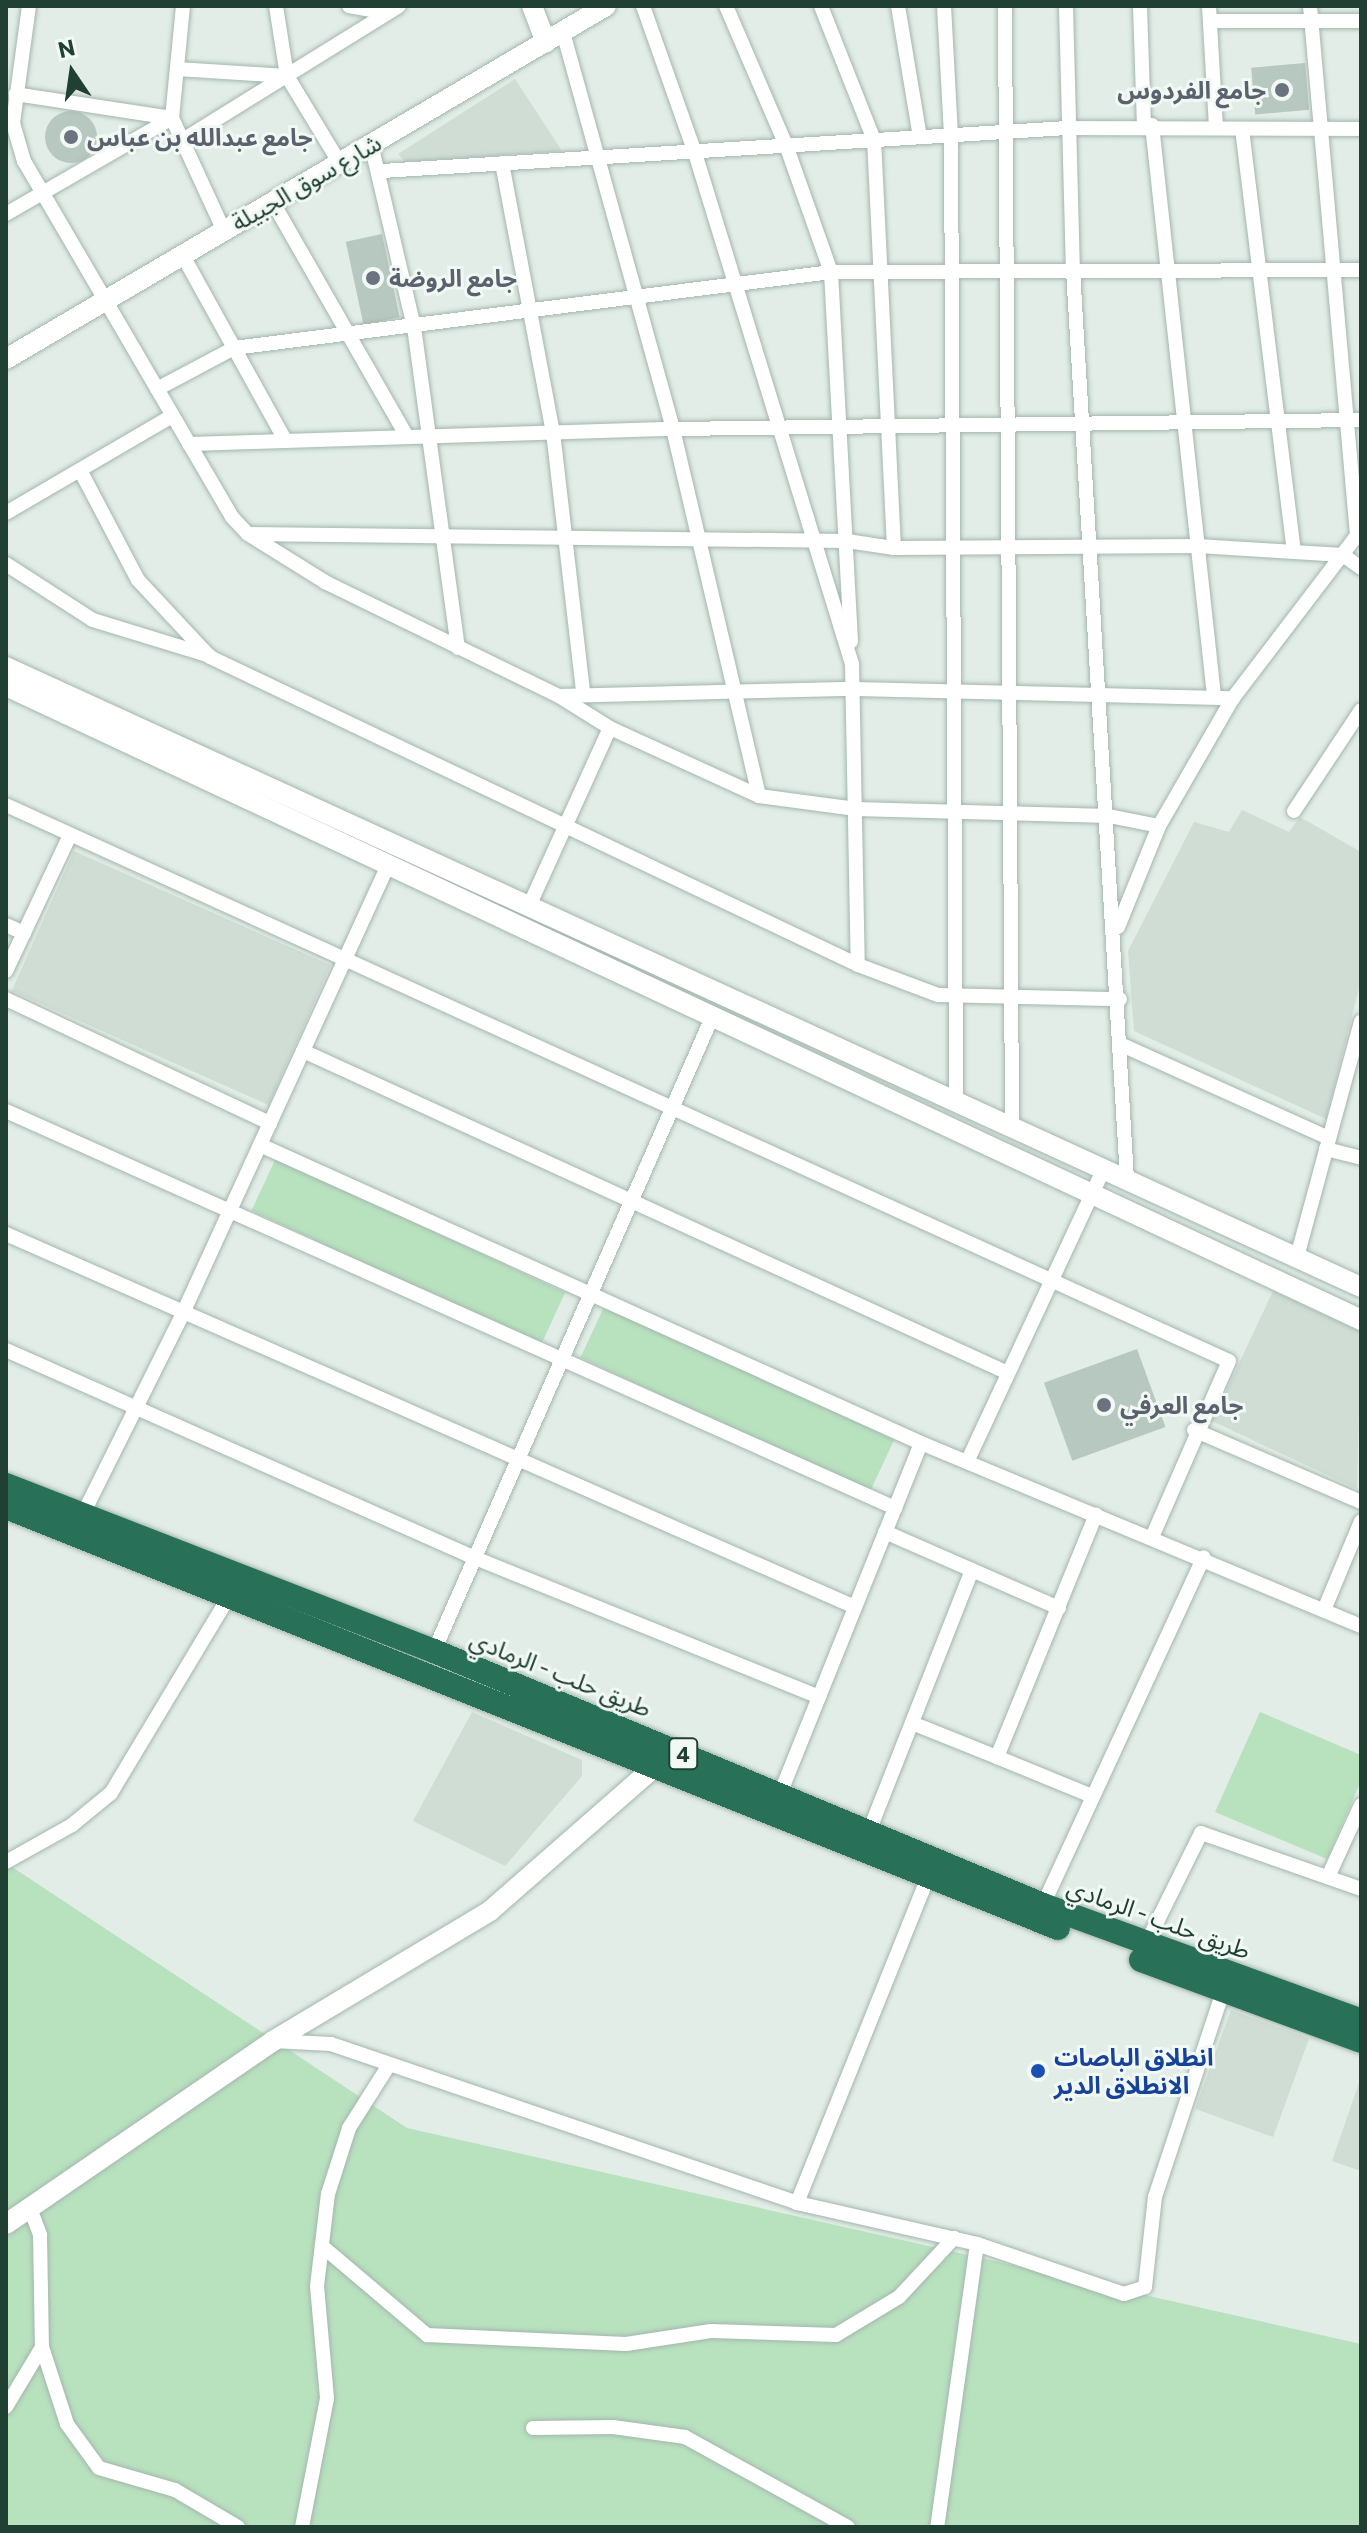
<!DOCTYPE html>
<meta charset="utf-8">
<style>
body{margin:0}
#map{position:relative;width:1367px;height:2533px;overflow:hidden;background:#e1ede6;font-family:Commissioner,"Noto Sans Arabic",sans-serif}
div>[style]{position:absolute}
.built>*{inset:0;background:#cfddd5;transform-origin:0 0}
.green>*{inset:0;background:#b8e1be;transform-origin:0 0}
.building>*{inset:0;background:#b6c8bf;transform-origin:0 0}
.round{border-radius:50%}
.roads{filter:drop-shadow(0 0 2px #a3b6ad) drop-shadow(0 0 2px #a3b6ad)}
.street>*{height:14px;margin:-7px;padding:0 7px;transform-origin:7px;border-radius:7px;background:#fff}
.secondary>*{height:20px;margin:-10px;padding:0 10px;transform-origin:10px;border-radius:10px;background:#fff}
.highway>*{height:24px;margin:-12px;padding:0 12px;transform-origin:12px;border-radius:12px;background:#287058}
.dots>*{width:22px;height:22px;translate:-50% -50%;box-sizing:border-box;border:4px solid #f2f9f5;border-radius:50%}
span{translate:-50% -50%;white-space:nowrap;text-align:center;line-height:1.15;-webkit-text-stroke:6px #f2f9f5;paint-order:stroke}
.shield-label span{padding:2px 6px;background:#f2f9f5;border:2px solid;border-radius:6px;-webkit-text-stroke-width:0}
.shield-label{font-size:22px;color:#1f4033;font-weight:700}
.worship-label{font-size:24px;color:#5b616d;font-weight:700}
.right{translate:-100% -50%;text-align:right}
.left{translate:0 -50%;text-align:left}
.street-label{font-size:24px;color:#1f4033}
.transit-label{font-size:24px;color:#164399;font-weight:700}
.frame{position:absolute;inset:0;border:8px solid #1f4033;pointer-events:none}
.north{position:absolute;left:32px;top:32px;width:80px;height:80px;-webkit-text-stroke:6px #f2f9f5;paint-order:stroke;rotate:347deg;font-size:22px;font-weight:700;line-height:32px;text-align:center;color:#1f4033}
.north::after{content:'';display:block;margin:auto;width:28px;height:36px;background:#1f4033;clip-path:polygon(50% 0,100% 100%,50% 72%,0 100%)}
</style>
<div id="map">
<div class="built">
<div style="clip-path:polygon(515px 79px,562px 151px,405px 162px,398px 154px)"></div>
<div style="clip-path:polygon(1242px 810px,1289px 832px,1300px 817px,1361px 852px,1361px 980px,1326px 1119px,1134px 1031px,1128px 951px,1194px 822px,1229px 832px)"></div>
<div style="left:74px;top:851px;width:281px;height:153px;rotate:24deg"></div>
<div style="clip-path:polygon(1273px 1291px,1361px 1332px,1357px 1489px,1212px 1421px)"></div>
<div style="clip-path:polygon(472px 1712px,582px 1760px,582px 1776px,505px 1866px,413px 1821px)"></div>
<div style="left:1231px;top:2010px;width:83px;height:105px;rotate:20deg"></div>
<div style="clip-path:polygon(1361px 2077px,1361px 2171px,1332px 2161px)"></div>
</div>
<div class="green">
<div style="left:276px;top:1158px;width:319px;height:58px;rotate:25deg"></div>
<div style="left:605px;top:1305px;width:319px;height:58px;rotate:25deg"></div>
<div style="clip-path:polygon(1260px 1712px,1361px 1755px,1361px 1781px,1327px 1859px,1215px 1812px)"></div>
<div style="clip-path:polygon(6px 1863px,407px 2128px,1361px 2344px,1361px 2527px,6px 2527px)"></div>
</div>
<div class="building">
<div style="left:1305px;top:63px;width:47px;height:54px;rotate:85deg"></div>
<div class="round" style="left:45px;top:111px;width:52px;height:52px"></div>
<div style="left:382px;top:234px;width:85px;height:37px;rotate:78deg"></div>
<div style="left:1137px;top:1349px;width:83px;height:99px;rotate:70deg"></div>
</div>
<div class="roads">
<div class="street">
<div style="left:29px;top:6px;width:118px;rotate:97.8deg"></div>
<div style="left:13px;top:123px;width:40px;rotate:74deg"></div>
<div style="left:24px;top:161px;width:412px;rotate:59.7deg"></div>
<div style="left:232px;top:517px;width:23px;rotate:47deg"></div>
<div style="left:248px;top:534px;width:91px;rotate:31.9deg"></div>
<div style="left:325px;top:582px;width:260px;rotate:26deg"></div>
<div style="left:559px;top:696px;width:60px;rotate:32.1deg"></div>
<div style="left:610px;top:728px;width:164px;rotate:24.5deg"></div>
<div style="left:759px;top:796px;width:98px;rotate:7.6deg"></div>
<div style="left:856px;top:809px;width:253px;rotate:1.6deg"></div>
<div style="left:1109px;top:816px;width:51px;rotate:11.3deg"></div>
<div style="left:183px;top:6px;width:113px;rotate:95.6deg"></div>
<div style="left:172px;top:118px;width:122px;rotate:65.3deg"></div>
<div style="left:276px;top:6px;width:71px;rotate:81.1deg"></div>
<div style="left:287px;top:76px;width:100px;rotate:58.8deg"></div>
<div style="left:349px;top:6px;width:39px;rotate:10deg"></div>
<div style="left:643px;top:6px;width:156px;rotate:70.5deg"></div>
<div style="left:695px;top:153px;width:535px;rotate:72.92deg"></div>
<div style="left:852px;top:664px;width:301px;rotate:88.9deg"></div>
<div style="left:726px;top:6px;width:151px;rotate:66.7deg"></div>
<div style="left:786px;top:145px;width:135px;rotate:70.5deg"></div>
<div style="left:831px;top:272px;width:370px;rotate:86.9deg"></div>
<div style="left:898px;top:6px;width:133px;rotate:80.5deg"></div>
<div style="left:944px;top:6px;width:129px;rotate:86.9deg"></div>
<div style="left:951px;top:135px;width:965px;rotate:89.7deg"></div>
<div style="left:1005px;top:6px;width:1119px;rotate:89.64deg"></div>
<div style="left:1066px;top:6px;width:264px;rotate:88.5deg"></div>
<div style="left:1073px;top:270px;width:911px;rotate:86.6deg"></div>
<div style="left:1140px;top:6px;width:119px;rotate:88.1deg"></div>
<div style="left:1209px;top:6px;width:120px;rotate:86.7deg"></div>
<div style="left:1310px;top:6px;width:531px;rotate:84.92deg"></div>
<div style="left:1210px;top:21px;width:151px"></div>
<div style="left:563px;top:32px;width:412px;rotate:74.5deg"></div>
<div style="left:673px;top:429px;width:377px;rotate:76.8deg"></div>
<div style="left:177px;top:69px;width:110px;rotate:3.6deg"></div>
<div style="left:1152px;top:125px;width:574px;rotate:83.8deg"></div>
<div style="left:1242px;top:129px;width:426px;rotate:83deg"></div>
<div style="left:178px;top:143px;width:260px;rotate:-31.8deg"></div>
<div style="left:371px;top:144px;width:188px;rotate:76.8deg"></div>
<div style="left:414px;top:327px;width:324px;rotate:82.2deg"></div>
<div style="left:502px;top:163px;width:274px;rotate:79.3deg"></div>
<div style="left:553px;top:432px;width:262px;rotate:83.4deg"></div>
<div style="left:382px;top:171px;width:687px;rotate:-3.59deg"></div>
<div style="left:1068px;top:128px;width:293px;rotate:0.2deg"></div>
<div style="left:272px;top:201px;width:270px;rotate:60.2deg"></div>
<div style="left:6px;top:214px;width:192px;rotate:-30deg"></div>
<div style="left:172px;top:118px;width:158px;rotate:-171.3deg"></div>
<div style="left:182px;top:254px;width:213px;rotate:61deg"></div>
<div style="left:157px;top:389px;width:87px;rotate:-28deg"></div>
<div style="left:234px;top:348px;width:602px;rotate:-7.25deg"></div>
<div style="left:831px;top:272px;width:530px;rotate:-0.22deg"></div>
<div style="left:189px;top:444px;width:484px;rotate:-1.8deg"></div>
<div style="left:673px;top:429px;width:688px;rotate:-0.75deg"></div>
<div style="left:80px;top:470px;width:124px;rotate:62.2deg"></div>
<div style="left:138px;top:580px;width:105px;rotate:46.9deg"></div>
<div style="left:210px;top:657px;width:717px;rotate:25.42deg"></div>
<div style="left:858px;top:965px;width:85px;rotate:20.6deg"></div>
<div style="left:938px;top:995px;width:182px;rotate:1.3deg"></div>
<div style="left:6px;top:513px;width:192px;rotate:-30.3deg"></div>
<div style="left:249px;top:534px;width:598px;rotate:0.67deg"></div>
<div style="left:847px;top:541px;width:48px;rotate:8.5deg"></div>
<div style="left:894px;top:548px;width:408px;rotate:-92.8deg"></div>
<div style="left:874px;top:140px;width:144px;rotate:-111.6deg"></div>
<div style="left:894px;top:548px;width:304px;rotate:-0.4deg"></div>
<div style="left:1198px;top:546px;width:145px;rotate:3.6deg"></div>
<div style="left:1343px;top:555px;width:22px;rotate:36deg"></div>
<div style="left:6px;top:564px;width:103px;rotate:32.8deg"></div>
<div style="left:93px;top:620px;width:122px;rotate:17.1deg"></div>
<div style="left:559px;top:696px;width:294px;rotate:-1.4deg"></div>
<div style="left:853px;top:689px;width:380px;rotate:1.4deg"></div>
<div style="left:6px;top:805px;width:1343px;rotate:24.45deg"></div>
<div style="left:1229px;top:1361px;width:190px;rotate:113.6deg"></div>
<div style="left:1294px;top:811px;width:121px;rotate:-56.4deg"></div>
<div style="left:530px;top:904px;width:193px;rotate:-65.6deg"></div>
<div style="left:6px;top:925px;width:20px;rotate:24deg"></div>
<div style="left:1118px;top:927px;width:109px;rotate:-67.9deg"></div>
<div style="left:1159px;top:826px;width:148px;rotate:-60deg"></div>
<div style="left:1233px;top:698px;width:211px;rotate:-52.7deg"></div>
<div style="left:6px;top:971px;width:150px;rotate:-64.8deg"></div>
<div style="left:6px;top:999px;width:292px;rotate:25.2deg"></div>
<div style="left:1122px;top:1045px;width:227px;rotate:24.2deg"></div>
<div style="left:303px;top:1051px;width:775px;rotate:24.55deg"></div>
<div style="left:6px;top:1111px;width:974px;rotate:24.06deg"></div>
<div style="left:260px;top:1145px;width:725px;rotate:24.27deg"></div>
<div style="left:921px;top:1443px;width:477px;rotate:22.6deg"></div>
<div style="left:1326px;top:1149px;width:36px;rotate:14deg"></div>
<div style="left:6px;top:1234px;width:927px;rotate:23.72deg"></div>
<div style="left:1297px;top:1257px;width:244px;rotate:-74.8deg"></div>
<div style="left:6px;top:1350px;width:513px;rotate:23.92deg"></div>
<div style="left:475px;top:1558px;width:371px;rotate:22deg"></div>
<div style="left:1194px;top:1430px;width:182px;rotate:23.3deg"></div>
<div style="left:967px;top:1462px;width:324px;rotate:-65deg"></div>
<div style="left:82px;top:1516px;width:227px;rotate:-63.5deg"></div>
<div style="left:183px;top:1313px;width:495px;rotate:-65.4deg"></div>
<div style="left:885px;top:1532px;width:190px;rotate:23.6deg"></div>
<div style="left:1324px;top:1610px;width:96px;rotate:-67.4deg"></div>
<div style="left:434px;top:1651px;width:695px;rotate:-66.31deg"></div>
<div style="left:912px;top:1723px;width:92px;rotate:21.8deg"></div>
<div style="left:780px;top:1794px;width:378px;rotate:-68.1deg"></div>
<div style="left:1092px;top:1796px;width:103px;rotate:-157.7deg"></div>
<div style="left:997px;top:1757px;width:262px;rotate:-67.8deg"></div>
<div style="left:870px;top:1829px;width:278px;rotate:-68.5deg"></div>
<div style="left:6px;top:1862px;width:76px;rotate:-29.3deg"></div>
<div style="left:72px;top:1825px;width:50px;rotate:-39.4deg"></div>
<div style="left:111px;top:1793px;width:229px;rotate:-59deg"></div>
<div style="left:1328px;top:1877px;width:79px;rotate:-65.4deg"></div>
<div style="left:1043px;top:1905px;width:383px;rotate:-65.2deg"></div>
<div style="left:1146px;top:1944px;width:124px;rotate:-63.6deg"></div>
<div style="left:1201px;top:1833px;width:170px;rotate:19.3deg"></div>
<div style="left:273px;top:2041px;width:58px;rotate:3deg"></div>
<div style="left:331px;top:2044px;width:492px;rotate:18.8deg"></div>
<div style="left:797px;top:2203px;width:185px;rotate:12.8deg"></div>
<div style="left:977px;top:2244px;width:286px;rotate:98deg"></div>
<div style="left:797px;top:2203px;width:349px;rotate:-68.1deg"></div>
<div style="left:31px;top:2211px;width:26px;rotate:69deg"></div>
<div style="left:40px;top:2235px;width:112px;rotate:89deg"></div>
<div style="left:42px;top:2347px;width:81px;rotate:72deg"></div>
<div style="left:67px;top:2424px;width:54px;rotate:54deg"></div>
<div style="left:99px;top:2468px;width:79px;rotate:16.1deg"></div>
<div style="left:175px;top:2490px;width:73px;rotate:30.4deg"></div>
<div style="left:977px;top:2244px;width:155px;rotate:18.8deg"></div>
<div style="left:1124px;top:2294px;width:22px;rotate:-18deg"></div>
<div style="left:1145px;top:2287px;width:91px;rotate:-83.7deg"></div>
<div style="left:1155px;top:2197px;width:217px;rotate:-71.7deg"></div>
<div style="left:322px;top:2246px;width:138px;rotate:40.3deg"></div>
<div style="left:427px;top:2335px;width:199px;rotate:2.6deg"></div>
<div style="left:626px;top:2344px;width:86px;rotate:-8.7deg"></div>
<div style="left:711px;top:2331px;width:125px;rotate:1.8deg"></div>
<div style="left:836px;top:2335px;width:74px;rotate:-31.1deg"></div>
<div style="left:899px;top:2297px;width:81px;rotate:-47deg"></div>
<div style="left:6px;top:2407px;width:70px;rotate:-59deg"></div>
<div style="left:533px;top:2428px;width:80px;rotate:-0.7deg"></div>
<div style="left:613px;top:2427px;width:73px;rotate:7.9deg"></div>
<div style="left:685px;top:2437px;width:186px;rotate:28.9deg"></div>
<div style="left:302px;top:2527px;width:131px;rotate:-79deg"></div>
<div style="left:327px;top:2398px;width:112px;rotate:-95.1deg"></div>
<div style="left:317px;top:2286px;width:93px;rotate:-83.2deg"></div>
<div style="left:328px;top:2194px;width:69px;rotate:-72.3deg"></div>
<div style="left:349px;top:2128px;width:75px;rotate:-57.6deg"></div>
</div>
<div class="secondary">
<div style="left:532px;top:6px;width:39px;rotate:69deg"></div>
<div style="left:6px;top:359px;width:696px;rotate:-30.47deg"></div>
<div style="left:6px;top:667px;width:1490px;rotate:24.59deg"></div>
<div style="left:6px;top:686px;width:1496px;rotate:25.07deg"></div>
<div style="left:6px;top:2224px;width:324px;rotate:-34.4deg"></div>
<div style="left:273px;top:2041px;width:253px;rotate:-30.9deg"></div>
<div style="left:490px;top:1911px;width:215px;rotate:-41.2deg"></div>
</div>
<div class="highway">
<div style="left:6px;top:1485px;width:459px;rotate:21.2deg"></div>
<div style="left:434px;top:1651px;width:660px;rotate:22.64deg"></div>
<div style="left:1043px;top:1905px;width:338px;rotate:20deg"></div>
<div style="left:6px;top:1507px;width:1133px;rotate:21.81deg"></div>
<div style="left:1141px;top:1960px;width:234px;rotate:20.2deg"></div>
</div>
</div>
<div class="dots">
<div style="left:1282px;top:90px;background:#6b7280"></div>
<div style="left:71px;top:137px;background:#6b7280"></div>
<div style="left:373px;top:278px;background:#6b7280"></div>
<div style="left:1104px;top:1405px;background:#6b7280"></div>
<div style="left:1038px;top:2071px;background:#1a4fb4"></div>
</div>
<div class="shield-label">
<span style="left:683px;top:1754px">4</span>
</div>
<div class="worship-label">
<span class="right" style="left:1266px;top:90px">جامع الفردوس</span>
<span class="left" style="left:87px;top:137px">جامع عبدالله بن عباس</span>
<span class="left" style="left:389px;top:278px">جامع الروضة</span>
<span class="left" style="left:1120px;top:1405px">جامع العرفي</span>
</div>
<div class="street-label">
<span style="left:306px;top:182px;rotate:-30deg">شارع سوق الجبيلة</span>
<span style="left:561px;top:1673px;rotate:22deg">طريق حلب - الرمادي</span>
<span style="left:1159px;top:1918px;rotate:20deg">طريق حلب - الرمادي</span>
</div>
<div class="transit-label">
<span class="left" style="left:1054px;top:2071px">انطلاق الباصات<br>الانطلاق الدير</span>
</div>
<div class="frame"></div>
<div class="north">N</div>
</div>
